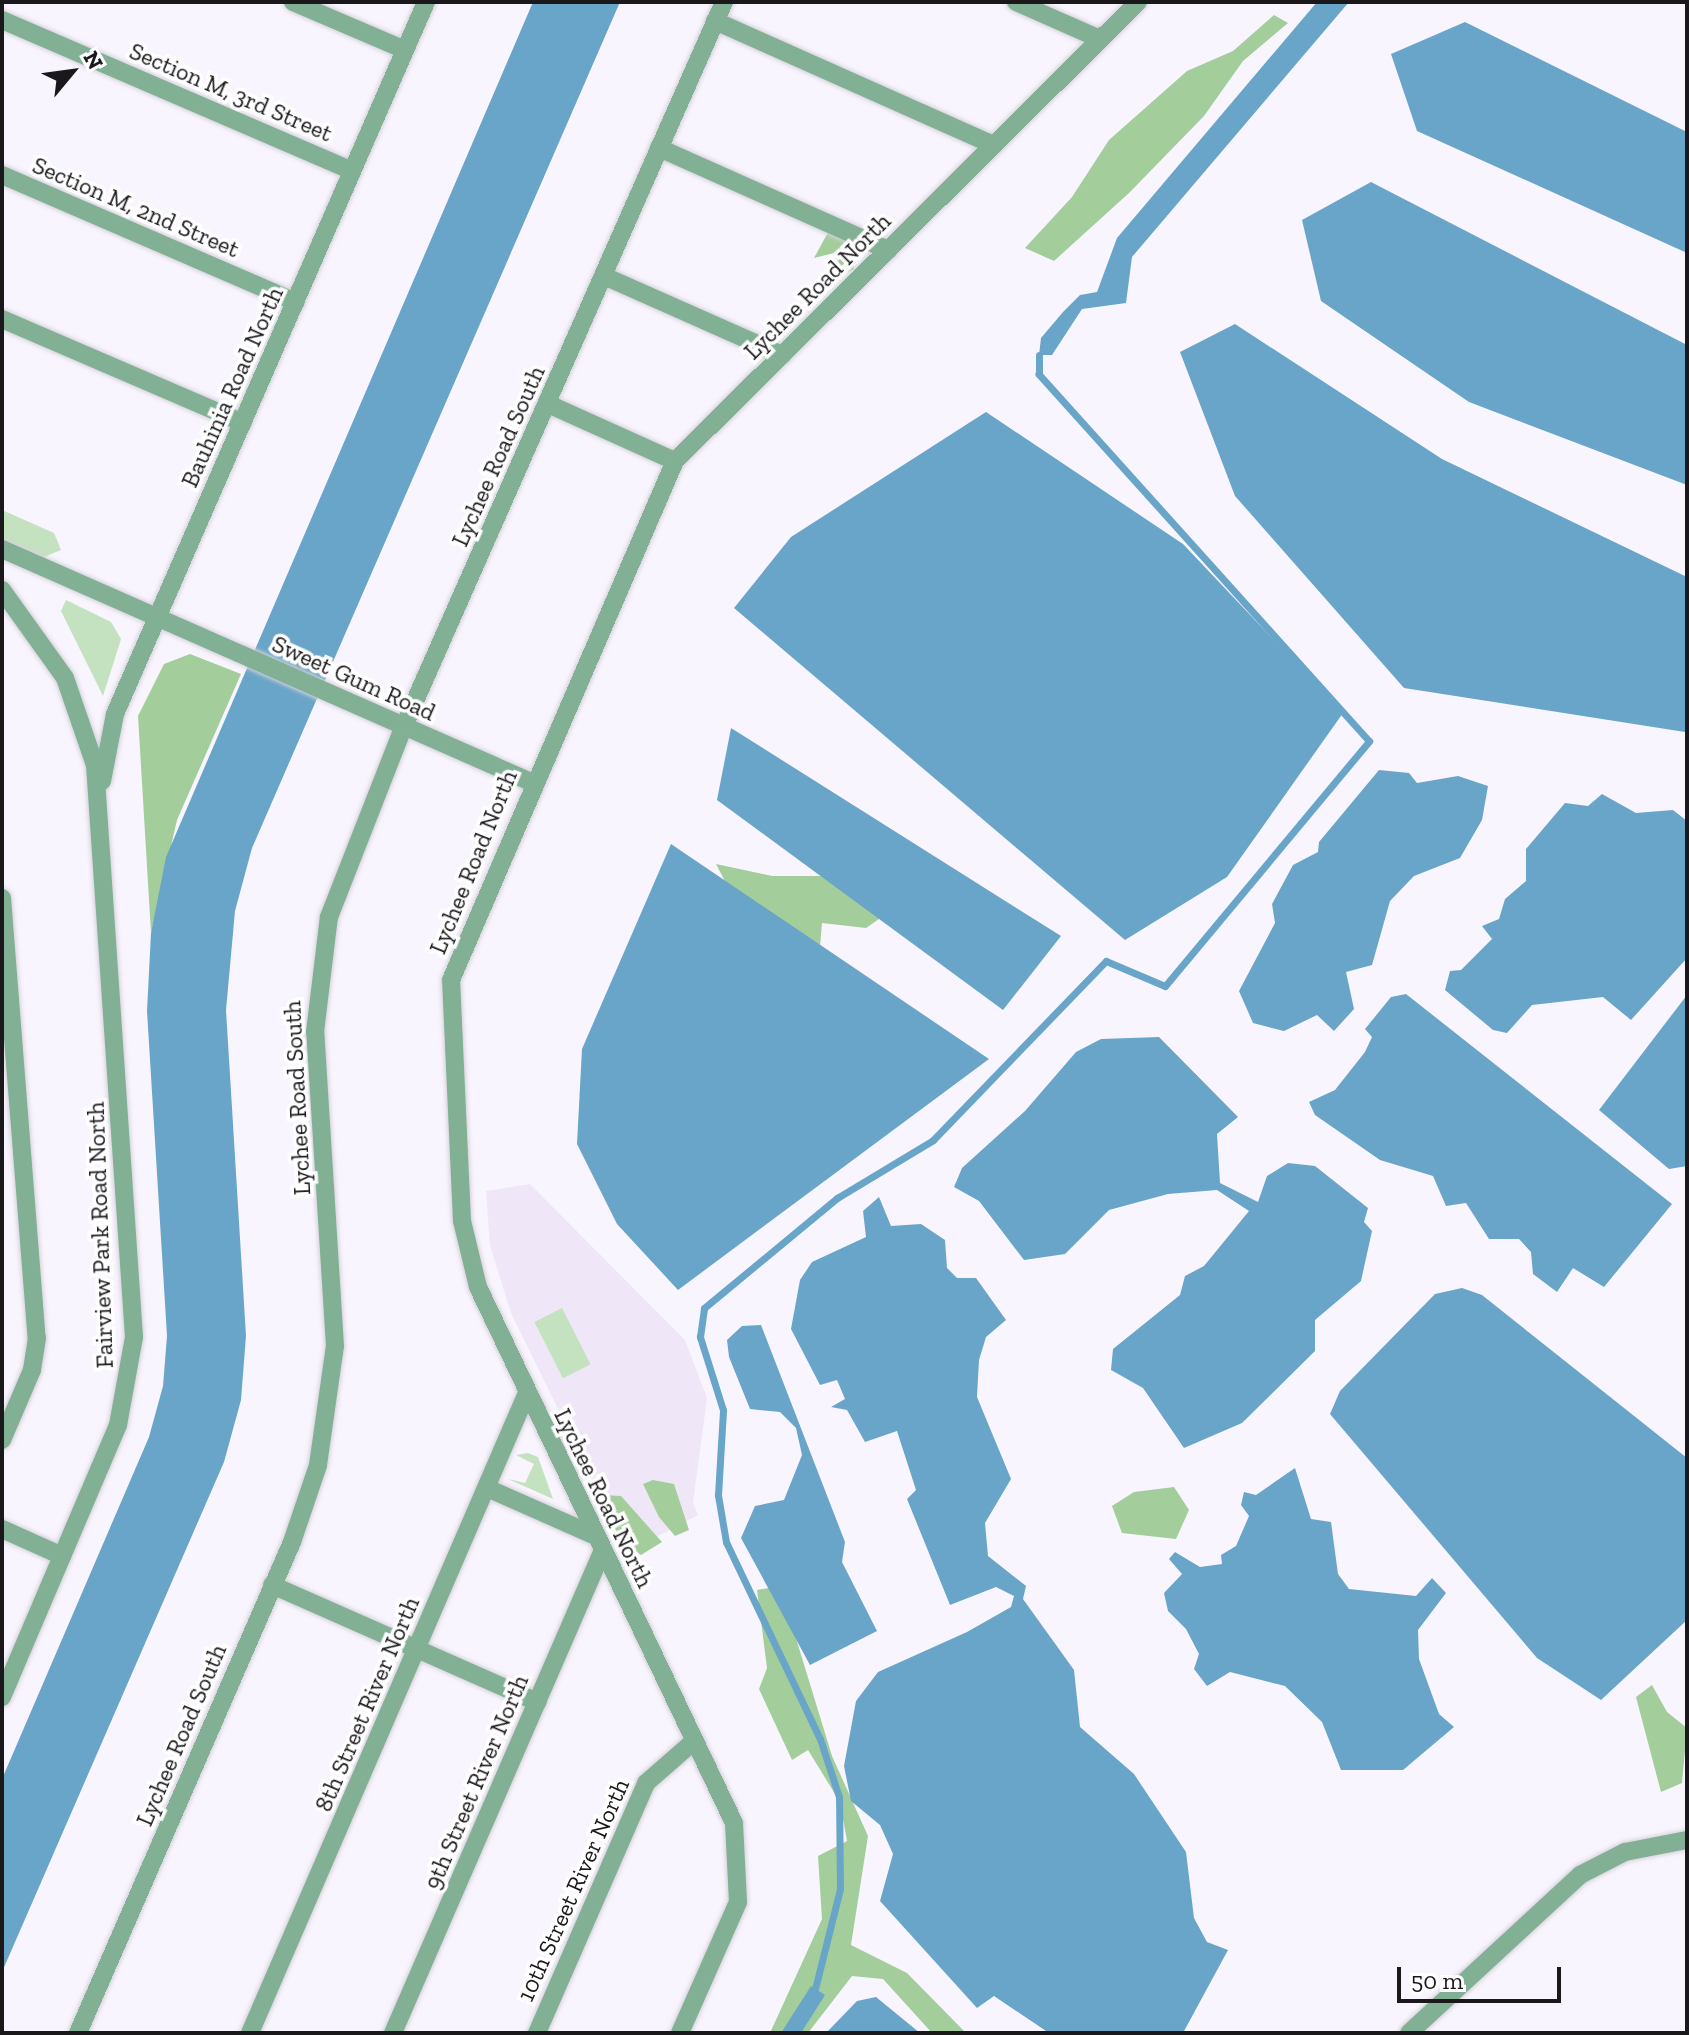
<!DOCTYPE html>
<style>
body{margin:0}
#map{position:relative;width:1689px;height:2035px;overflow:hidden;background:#f9f5fe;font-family:"Zilla Slab",serif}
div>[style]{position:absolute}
.built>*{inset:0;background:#efe7f7}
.green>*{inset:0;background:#c4e2bf;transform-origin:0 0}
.forest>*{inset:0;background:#a3cd9b}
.water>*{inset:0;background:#69a5c9}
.stream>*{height:7px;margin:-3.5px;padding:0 3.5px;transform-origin:3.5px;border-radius:3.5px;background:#69a5c9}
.roads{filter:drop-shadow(0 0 2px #d5d2da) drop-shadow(0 0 2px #d5d2da)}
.street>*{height:18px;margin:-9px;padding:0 9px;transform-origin:9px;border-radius:9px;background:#82b095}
span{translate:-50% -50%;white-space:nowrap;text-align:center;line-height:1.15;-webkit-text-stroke:7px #fff;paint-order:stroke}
.street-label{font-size:24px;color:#1a181b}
.frame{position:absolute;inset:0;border:4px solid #1a181b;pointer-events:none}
.north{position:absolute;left:32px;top:32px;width:80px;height:80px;-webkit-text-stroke:6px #fff;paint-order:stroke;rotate:61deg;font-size:22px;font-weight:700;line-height:32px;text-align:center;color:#1a181b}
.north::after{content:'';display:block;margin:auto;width:28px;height:36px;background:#1a181b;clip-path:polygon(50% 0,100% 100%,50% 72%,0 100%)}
.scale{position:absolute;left:1397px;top:1967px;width:164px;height:36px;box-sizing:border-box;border:4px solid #1a181b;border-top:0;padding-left:10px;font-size:24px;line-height:28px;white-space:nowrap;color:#1a181b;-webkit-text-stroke:6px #fff;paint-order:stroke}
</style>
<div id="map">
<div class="built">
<div style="clip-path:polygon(530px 1184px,685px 1340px,707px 1398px,693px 1503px,698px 1515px,628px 1552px,511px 1313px,490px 1246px,486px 1191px)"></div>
</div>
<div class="green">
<div style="clip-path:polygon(2px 510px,54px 533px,61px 550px,44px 557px,2px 539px)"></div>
<div style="clip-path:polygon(66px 600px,111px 622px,121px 639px,103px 696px,61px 611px)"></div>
<div style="left:562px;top:1308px;width:63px;height:31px;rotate:63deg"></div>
<div style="clip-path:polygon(528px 1453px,538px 1457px,553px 1499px,508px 1479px,525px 1483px,534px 1464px,516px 1455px)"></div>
</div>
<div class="forest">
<div style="clip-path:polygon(1274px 15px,1288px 23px,1243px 61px,1204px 116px,1129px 193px,1054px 261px,1025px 248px,1072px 197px,1109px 140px,1187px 71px,1233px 51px)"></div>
<div style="clip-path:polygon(831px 227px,851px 234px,854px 269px,844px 274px,834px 253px,814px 258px)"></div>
<div style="clip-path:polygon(190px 654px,241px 674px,177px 820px,151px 933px,138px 716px,164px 664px)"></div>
<div style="clip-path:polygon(716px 864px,772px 876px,876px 876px,915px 894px,866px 928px,822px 923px,818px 971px,756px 941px)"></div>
<div style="clip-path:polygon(653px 1480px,674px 1484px,689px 1530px,675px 1536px,659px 1517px,643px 1484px)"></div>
<div style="clip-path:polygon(1174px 1487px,1189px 1510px,1176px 1539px,1122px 1533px,1112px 1506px,1134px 1492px)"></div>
<div style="clip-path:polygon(602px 1495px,621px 1496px,662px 1542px,641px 1555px,614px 1538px)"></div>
<div style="clip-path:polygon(780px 1586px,832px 1756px,868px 1836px,851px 1945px,907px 1973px,966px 2033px,932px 2033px,883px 1979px,852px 1976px,808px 2033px,770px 2033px,822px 1919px,818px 1856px,847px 1841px,840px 1802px,808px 1750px,792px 1760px,759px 1689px,767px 1668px,757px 1590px)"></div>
<div style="clip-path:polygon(1652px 1685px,1667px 1712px,1687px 1728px,1682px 1783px,1661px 1792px,1636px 1697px)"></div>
</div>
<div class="water">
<div style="clip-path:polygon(533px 2px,620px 2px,252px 848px,235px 911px,226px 1010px,246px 1336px,241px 1400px,224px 1462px,2px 1972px,2px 1779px,149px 1437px,163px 1386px,167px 1336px,147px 1011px,151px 933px,166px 857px)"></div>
<div style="clip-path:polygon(1317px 2px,1349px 2px,1132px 257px,1126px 303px,1082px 309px,1052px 355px,1039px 355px,1041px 338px,1063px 312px,1080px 295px,1097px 292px,1117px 238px)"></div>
<div style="clip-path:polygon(1465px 22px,1687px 132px,1687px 253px,1417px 131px,1391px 54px)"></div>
<div style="clip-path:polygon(1371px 182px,1687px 345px,1687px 485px,1469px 402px,1321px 301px,1302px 220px)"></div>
<div style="clip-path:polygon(1235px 324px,1442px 459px,1687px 577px,1685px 732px,1404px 688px,1235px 496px,1180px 352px)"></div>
<div style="clip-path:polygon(986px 412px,1183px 544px,1343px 713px,1227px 877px,1125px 940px,734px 608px,791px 537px)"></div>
<div style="clip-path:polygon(731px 728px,1061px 936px,1003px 1010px,717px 800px)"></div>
<div style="clip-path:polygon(1379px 770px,1409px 773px,1417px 783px,1458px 776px,1488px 786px,1482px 820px,1460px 858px,1414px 876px,1390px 901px,1372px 965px,1346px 972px,1354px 1009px,1334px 1031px,1317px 1015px,1284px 1031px,1253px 1023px,1239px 991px,1275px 923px,1272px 904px,1293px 865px,1318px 852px,1319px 842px)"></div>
<div style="clip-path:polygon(1602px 794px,1636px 813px,1673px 810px,1687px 821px,1687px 958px,1631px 1020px,1603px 997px,1532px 1005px,1507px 1033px,1493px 1030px,1445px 990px,1450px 971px,1461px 970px,1492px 939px,1482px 926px,1499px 919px,1505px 899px,1526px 881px,1526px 849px,1565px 803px,1588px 806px)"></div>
<div style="clip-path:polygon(671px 844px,989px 1059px,678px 1290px,617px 1224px,577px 1144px,582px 1049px)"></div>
<div style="clip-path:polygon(1406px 994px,1672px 1204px,1604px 1287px,1573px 1268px,1557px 1292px,1533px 1274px,1531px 1252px,1519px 1239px,1489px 1239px,1466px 1203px,1446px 1206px,1433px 1176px,1380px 1160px,1315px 1115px,1309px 1102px,1335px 1090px,1365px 1052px,1372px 1037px,1365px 1029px,1391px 997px)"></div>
<div style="clip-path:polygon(1687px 995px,1687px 1166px,1669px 1169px,1599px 1110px)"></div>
<div style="clip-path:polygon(1159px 1037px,1238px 1117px,1217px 1134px,1220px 1183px,1258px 1202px,1267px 1176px,1288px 1163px,1315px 1166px,1368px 1208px,1364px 1222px,1372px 1231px,1361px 1281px,1315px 1320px,1315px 1351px,1242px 1423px,1184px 1448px,1143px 1388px,1111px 1370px,1113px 1349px,1180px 1295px,1185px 1276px,1204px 1266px,1249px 1211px,1217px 1190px,1168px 1194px,1109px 1210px,1065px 1254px,1024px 1260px,979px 1201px,954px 1187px,962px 1168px,1025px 1111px,1076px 1052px,1101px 1039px)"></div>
<div style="clip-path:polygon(879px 1197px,891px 1226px,921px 1224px,945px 1240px,947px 1268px,957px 1278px,976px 1278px,1006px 1320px,986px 1337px,979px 1360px,977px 1397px,1011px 1479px,985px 1523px,988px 1556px,1026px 1586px,1023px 1599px,1074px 1670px,1080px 1727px,1134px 1774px,1186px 1852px,1194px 1918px,1207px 1942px,1228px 1950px,1183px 2033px,1049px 2033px,994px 1996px,977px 2008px,880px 1901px,893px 1854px,880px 1825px,851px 1801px,844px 1766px,856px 1701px,878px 1672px,967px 1632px,1011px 1607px,1014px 1596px,996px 1587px,950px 1605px,907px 1499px,916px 1490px,897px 1431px,865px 1442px,847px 1410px,831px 1407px,845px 1399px,837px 1380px,820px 1385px,791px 1329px,800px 1280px,812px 1262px,866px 1237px,863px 1211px)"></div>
<div style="clip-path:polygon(1462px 1288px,1482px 1295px,1687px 1458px,1687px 1620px,1601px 1700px,1537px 1658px,1330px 1414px,1340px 1391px,1435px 1294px)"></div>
<div style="clip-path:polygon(761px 1325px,845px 1542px,842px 1562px,877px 1631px,810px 1665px,741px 1538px,755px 1506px,784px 1500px,802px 1455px,796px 1428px,780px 1412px,750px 1409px,729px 1357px,727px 1340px,742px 1326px)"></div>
<div style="clip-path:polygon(1295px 1468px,1311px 1519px,1331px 1522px,1338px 1574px,1349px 1589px,1416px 1596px,1432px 1578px,1446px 1593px,1418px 1630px,1419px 1659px,1439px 1714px,1454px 1727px,1403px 1770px,1341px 1770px,1322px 1722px,1285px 1686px,1230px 1672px,1207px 1686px,1194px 1669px,1199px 1654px,1186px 1629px,1168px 1611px,1164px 1593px,1182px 1574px,1169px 1559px,1175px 1552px,1200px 1567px,1222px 1564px,1221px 1555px,1236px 1546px,1249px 1516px,1241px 1505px,1244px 1492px,1256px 1495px)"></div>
<div style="clip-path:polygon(811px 1986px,825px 1995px,801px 2033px,781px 2033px)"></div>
<div style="clip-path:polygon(876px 1997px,920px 2033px,826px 2033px,857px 2001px)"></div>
</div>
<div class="stream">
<div style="left:813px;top:1997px;width:111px;rotate:-76deg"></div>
<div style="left:840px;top:1889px;width:92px;rotate:-90.6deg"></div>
<div style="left:839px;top:1797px;width:61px;rotate:-108.1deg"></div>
<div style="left:820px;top:1739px;width:218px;rotate:-115.5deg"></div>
<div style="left:726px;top:1542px;width:48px;rotate:-99.7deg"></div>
<div style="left:718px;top:1495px;width:85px;rotate:-86.6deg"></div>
<div style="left:723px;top:1410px;width:77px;rotate:-107.5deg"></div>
<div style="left:700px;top:1337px;width:29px;rotate:-82deg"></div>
<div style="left:704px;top:1308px;width:173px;rotate:-39.6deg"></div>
<div style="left:837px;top:1198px;width:112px;rotate:-31.1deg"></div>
<div style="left:933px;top:1140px;width:249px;rotate:-46deg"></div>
<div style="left:1106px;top:961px;width:64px;rotate:23deg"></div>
<div style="left:1165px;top:986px;width:319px;rotate:-50.2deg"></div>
<div style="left:1369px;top:741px;width:494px;rotate:-132deg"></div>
<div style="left:1039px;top:374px;width:19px;rotate:-90deg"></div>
</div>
<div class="roads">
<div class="street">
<div style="left:293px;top:2px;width:122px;rotate:23.2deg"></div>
<div style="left:1016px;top:2px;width:92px;rotate:23.8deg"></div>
<div style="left:2px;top:20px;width:381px;rotate:23.3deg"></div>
<div style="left:715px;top:21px;width:305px;rotate:24deg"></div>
<div style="left:659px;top:148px;width:251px;rotate:24deg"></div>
<div style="left:2px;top:175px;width:320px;rotate:23.4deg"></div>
<div style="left:604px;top:276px;width:195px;rotate:23.9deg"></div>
<div style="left:2px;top:319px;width:262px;rotate:23.3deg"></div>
<div style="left:548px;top:404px;width:139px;rotate:24.2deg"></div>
<div style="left:2px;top:549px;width:578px;rotate:23.77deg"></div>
<div style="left:2px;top:590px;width:108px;rotate:54.4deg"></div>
<div style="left:65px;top:678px;width:92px;rotate:71deg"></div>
<div style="left:95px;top:765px;width:573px;rotate:86.1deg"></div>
<div style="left:134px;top:1337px;width:89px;rotate:100.3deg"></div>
<div style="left:118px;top:1425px;width:296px;rotate:113.1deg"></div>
<div style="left:102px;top:781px;width:68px;rotate:-79deg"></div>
<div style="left:115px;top:714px;width:777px;rotate:-66.4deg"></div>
<div style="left:2px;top:898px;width:441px;rotate:85.5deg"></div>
<div style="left:37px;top:1338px;width:32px;rotate:99deg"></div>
<div style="left:32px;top:1370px;width:76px;rotate:113.2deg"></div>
<div style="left:487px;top:1488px;width:119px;rotate:23.8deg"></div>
<div style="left:2px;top:1529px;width:66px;rotate:24.2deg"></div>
<div style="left:272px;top:1585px;width:290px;rotate:23.8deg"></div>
<div style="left:78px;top:2033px;width:536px;rotate:-66.45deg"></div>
<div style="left:292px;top:1542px;width:81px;rotate:-71.3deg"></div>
<div style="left:318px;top:1465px;width:120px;rotate:-81.9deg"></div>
<div style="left:335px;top:1346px;width:315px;rotate:-93.6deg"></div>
<div style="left:315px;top:1032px;width:116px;rotate:-83.1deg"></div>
<div style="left:329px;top:917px;width:205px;rotate:-68.6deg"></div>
<div style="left:404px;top:726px;width:792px;rotate:-66.16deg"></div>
<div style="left:250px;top:2033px;width:697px;rotate:-66.6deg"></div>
<div style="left:393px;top:2033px;width:527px;rotate:-66.5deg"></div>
<div style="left:537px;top:2033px;width:273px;rotate:-66.4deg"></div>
<div style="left:646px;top:1783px;width:64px;rotate:-41.2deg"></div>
<div style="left:680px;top:2033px;width:143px;rotate:-66.1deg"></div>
<div style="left:738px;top:1902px;width:79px;rotate:-92.9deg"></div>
<div style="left:734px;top:1823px;width:594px;rotate:-115.53deg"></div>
<div style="left:478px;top:1287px;width:68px;rotate:-103.6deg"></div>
<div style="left:462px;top:1221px;width:241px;rotate:-92.6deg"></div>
<div style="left:451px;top:980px;width:565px;rotate:-66.66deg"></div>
<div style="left:675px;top:461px;width:652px;rotate:-44.75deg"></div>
<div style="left:1409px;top:2033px;width:233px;rotate:-42.7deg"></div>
<div style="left:1580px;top:1875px;width:51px;rotate:-27.1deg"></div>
<div style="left:1625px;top:1852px;width:63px;rotate:-11deg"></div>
</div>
</div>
<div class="street-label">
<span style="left:231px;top:92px;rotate:23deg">Section M, 3rd Street</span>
<span style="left:136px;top:207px;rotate:23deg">Section M, 2nd Street</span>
<span style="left:817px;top:286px;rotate:-45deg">Lychee Road North</span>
<span style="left:232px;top:387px;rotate:-66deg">Bauhinia Road North</span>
<span style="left:498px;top:456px;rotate:-66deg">Lychee Road South</span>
<span style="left:354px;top:678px;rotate:24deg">Sweet Gum Road</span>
<span style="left:473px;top:862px;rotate:-68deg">Lychee Road North</span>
<span style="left:297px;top:1098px;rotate:-93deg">Lychee Road South</span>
<span style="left:100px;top:1235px;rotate:-92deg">Fairview Park Road North</span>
<span style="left:604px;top:1498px;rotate:64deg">Lychee Road North</span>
<span style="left:367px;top:1704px;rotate:-67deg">8th Street River North</span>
<span style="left:181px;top:1735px;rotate:-67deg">Lychee Road South</span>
<span style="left:476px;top:1782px;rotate:-67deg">9th Street River North</span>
<span style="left:573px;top:1890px;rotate:-66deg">10th Street River North</span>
</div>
<div class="frame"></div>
<div class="north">N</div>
<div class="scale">50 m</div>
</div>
